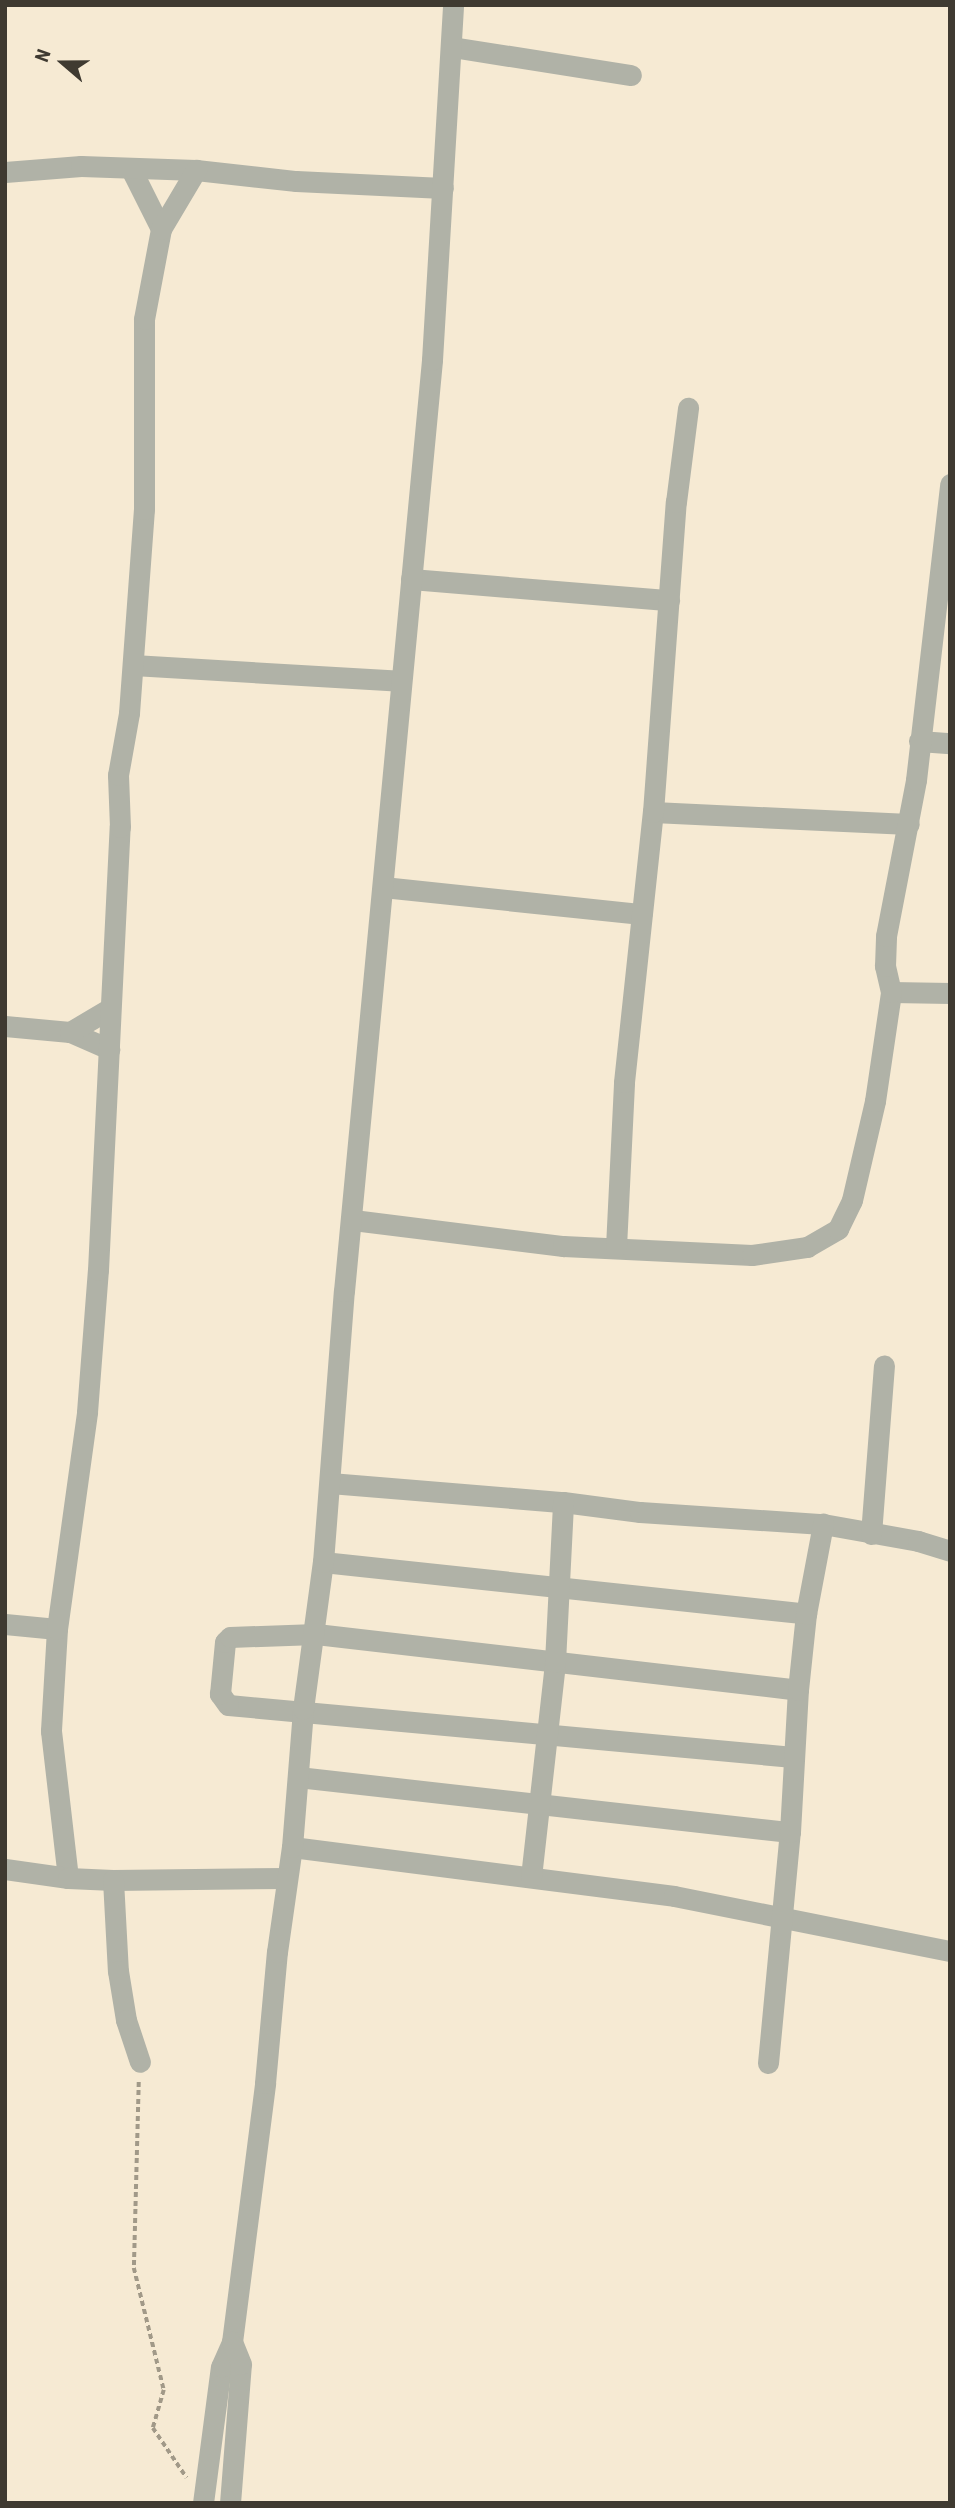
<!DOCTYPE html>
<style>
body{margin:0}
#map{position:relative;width:955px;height:2508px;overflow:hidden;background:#f6ead3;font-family:"Roboto Condensed",sans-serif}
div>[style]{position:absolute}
.path>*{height:3.5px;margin-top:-1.75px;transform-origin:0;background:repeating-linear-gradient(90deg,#a19988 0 5px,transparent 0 8.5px)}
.minor>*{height:21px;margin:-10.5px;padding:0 10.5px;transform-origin:10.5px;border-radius:10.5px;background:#b0b2a7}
span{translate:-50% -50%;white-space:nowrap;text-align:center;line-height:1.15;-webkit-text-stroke:6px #f6ead3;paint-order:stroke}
.frame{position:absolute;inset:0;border:7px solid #3f3a31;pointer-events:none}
.north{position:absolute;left:28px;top:28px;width:70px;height:70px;-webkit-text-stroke:5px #f6ead3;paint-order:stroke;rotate:290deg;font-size:19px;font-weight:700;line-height:28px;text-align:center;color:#3f3a31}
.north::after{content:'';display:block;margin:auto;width:24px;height:32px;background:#3f3a31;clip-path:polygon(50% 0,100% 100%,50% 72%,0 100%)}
</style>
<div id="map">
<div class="path">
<div style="left:139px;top:2082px;width:186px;rotate:91.5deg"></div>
<div style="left:134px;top:2268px;width:126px;rotate:76.2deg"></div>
<div style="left:164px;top:2390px;width:40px;rotate:106deg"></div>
<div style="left:153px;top:2428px;width:60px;rotate:55.8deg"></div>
</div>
<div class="minor">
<div style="left:452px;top:47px;width:181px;rotate:8.9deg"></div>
<div style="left:131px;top:169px;width:67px;rotate:63.4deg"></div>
<div style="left:5px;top:172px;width:76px;rotate:-4.5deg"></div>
<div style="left:81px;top:166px;width:115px;rotate:2deg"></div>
<div style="left:196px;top:170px;width:101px;rotate:6.3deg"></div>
<div style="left:296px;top:181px;width:147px;rotate:2.7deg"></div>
<div style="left:411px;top:579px;width:259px;rotate:4.7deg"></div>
<div style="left:133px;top:665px;width:267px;rotate:3.4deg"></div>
<div style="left:919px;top:741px;width:31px;rotate:4deg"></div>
<div style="left:653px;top:812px;width:256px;rotate:2.7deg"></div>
<div style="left:383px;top:887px;width:260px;rotate:6deg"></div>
<div style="left:891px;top:992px;width:59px;rotate:1deg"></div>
<div style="left:5px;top:1026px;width:65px;rotate:5.3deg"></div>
<div style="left:70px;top:1032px;width:43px;rotate:23.6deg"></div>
<div style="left:70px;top:1032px;width:45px;rotate:-30.5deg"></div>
<div style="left:353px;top:1220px;width:212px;rotate:7.1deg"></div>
<div style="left:563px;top:1246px;width:189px;rotate:2.7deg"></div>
<div style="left:752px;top:1255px;width:56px;rotate:-8.3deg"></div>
<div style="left:807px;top:1247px;width:36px;rotate:-30deg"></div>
<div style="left:838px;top:1229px;width:32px;rotate:-64deg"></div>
<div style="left:852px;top:1200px;width:102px;rotate:-76.9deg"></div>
<div style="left:875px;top:1101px;width:110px;rotate:-81.6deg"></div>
<div style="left:891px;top:992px;width:27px;rotate:-103deg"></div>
<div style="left:885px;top:966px;width:30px;rotate:-88deg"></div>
<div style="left:886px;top:936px;width:159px;rotate:-79.1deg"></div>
<div style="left:916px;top:780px;width:298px;rotate:-83.4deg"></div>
<div style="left:616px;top:1247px;width:165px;rotate:-87.2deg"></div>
<div style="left:624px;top:1082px;width:272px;rotate:-83.9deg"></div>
<div style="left:653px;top:812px;width:311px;rotate:-85.8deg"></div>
<div style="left:676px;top:502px;width:95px;rotate:-82.7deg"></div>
<div style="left:330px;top:1483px;width:234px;rotate:4.7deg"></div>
<div style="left:563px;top:1502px;width:78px;rotate:7.4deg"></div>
<div style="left:640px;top:1512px;width:183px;rotate:3.8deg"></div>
<div style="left:823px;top:1524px;width:97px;rotate:10.1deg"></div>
<div style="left:918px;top:1541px;width:34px;rotate:17deg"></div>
<div style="left:871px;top:1534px;width:169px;rotate:-85.6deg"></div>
<div style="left:323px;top:1562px;width:486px;rotate:6.1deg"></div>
<div style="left:5px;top:1624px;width:52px;rotate:5.5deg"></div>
<div style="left:57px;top:1629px;width:102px;rotate:93.4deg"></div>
<div style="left:51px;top:1731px;width:148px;rotate:83.4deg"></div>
<div style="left:57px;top:1629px;width:219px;rotate:-82.1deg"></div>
<div style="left:87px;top:1412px;width:142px;rotate:-85.6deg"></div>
<div style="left:98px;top:1270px;width:444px;rotate:-87.2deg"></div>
<div style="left:120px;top:827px;width:52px;rotate:-92.2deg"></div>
<div style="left:118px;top:775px;width:63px;rotate:-79.9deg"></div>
<div style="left:129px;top:713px;width:205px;rotate:-85.8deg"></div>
<div style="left:144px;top:509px;width:190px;rotate:-90deg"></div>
<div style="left:144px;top:319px;width:92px;rotate:-79.3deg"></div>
<div style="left:161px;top:229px;width:69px;rotate:-59.3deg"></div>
<div style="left:793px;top:1757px;width:567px;rotate:-174.74deg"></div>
<div style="left:228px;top:1705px;width:14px;rotate:-126deg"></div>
<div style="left:220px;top:1694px;width:52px;rotate:-84.5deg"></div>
<div style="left:225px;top:1642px;width:7px;rotate:-45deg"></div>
<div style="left:230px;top:1637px;width:86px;rotate:-2deg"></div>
<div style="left:316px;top:1634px;width:485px;rotate:6.6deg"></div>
<div style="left:298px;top:1777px;width:495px;rotate:6.4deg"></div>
<div style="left:292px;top:1847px;width:385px;rotate:7.3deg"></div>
<div style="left:674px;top:1896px;width:281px;rotate:11.3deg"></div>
<div style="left:5px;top:1869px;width:64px;rotate:8.1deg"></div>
<div style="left:68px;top:1878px;width:45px;rotate:2.5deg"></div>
<div style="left:113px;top:1880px;width:173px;rotate:-0.7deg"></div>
<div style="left:531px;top:1877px;width:216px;rotate:-83.6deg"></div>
<div style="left:555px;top:1662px;width:160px;rotate:-87.1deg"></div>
<div style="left:113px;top:1880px;width:91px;rotate:86.9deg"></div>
<div style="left:118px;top:1971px;width:50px;rotate:80.7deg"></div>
<div style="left:126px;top:2020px;width:44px;rotate:71.6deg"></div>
<div style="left:768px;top:2063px;width:232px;rotate:-84.6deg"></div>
<div style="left:790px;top:1832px;width:142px;rotate:-86.8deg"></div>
<div style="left:798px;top:1690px;width:76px;rotate:-84deg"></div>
<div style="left:806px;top:1614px;width:92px;rotate:-79.3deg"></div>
<div style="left:203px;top:2503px;width:137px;rotate:-82.5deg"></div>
<div style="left:221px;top:2367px;width:27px;rotate:-66deg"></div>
<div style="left:232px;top:2342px;width:261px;rotate:-82.7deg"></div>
<div style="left:265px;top:2083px;width:132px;rotate:-84.8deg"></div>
<div style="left:277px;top:1952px;width:106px;rotate:-81.9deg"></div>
<div style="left:292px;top:1847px;width:138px;rotate:-85.4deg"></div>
<div style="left:303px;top:1709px;width:148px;rotate:-82.3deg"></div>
<div style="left:323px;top:1562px;width:272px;rotate:-85.6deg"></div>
<div style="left:344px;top:1291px;width:935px;rotate:-84.6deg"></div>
<div style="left:432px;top:360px;width:356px;rotate:-86.6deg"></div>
<div style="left:230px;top:2503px;width:139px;rotate:-85.5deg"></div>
<div style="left:241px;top:2364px;width:24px;rotate:-112deg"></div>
</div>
<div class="frame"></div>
<div class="north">N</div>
</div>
